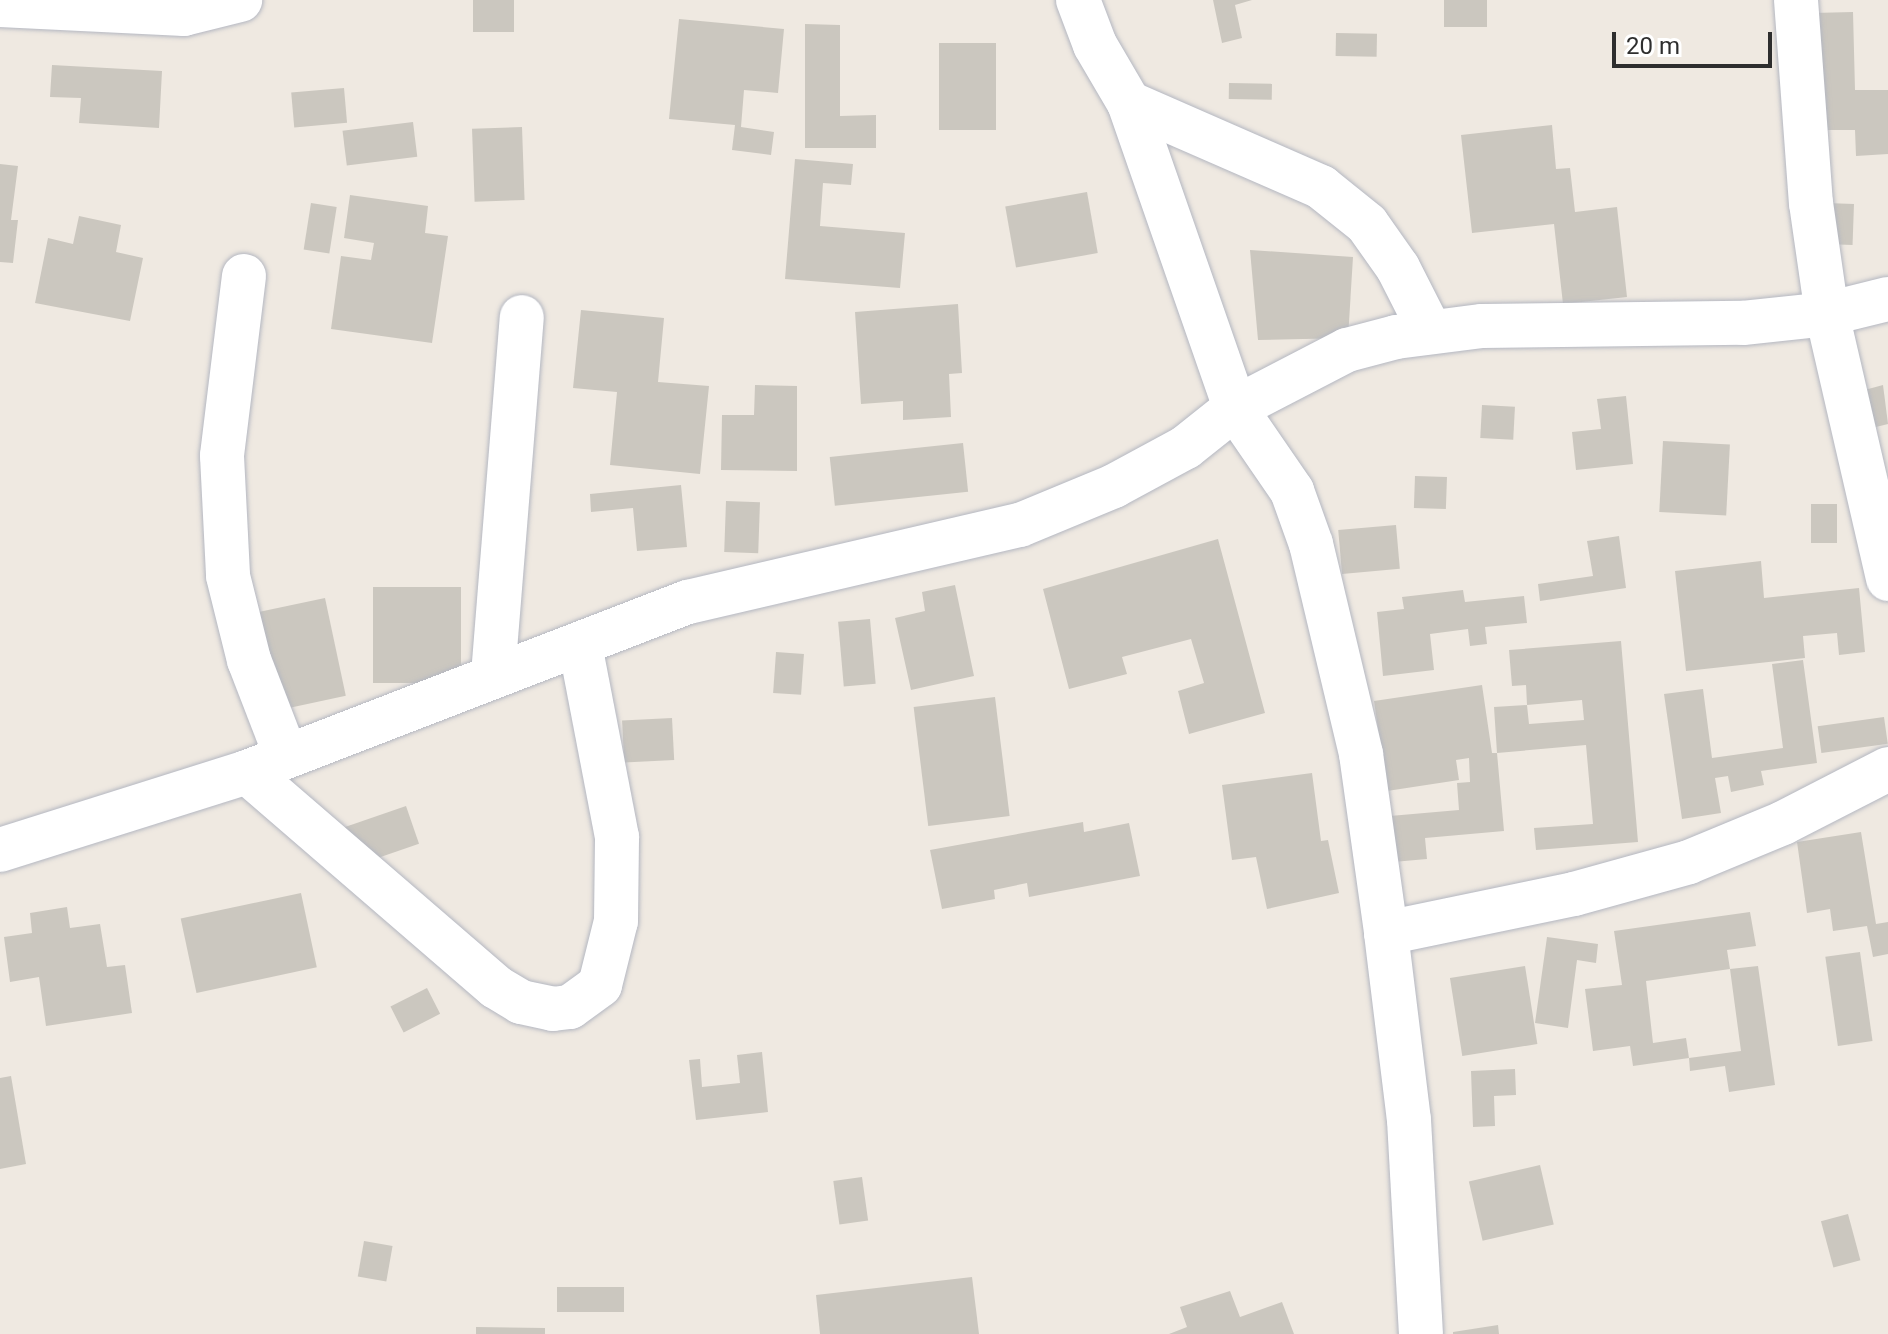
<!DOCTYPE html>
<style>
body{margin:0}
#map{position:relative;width:1888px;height:1334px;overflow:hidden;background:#efe9e1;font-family:Roboto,sans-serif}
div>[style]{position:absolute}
.building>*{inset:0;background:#cbc7bf;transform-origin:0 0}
.roads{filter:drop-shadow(0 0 2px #b4b7c1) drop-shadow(0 0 2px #b4b7c1)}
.minor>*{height:44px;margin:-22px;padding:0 22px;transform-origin:22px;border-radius:22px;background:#fff}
span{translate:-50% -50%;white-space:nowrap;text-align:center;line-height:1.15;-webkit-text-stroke:7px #fff;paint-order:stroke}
.scale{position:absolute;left:1612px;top:32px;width:160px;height:36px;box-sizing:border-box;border:4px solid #2e2e2e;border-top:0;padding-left:10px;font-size:24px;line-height:28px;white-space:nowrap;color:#2e2e2e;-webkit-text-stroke:6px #fff;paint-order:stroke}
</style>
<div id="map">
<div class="building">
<div style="left:473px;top:0;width:41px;height:32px"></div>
<div style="clip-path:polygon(1213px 0,1252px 0,1235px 5px,1242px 38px,1222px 43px)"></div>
<div style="left:1444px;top:0;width:43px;height:27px"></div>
<div style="clip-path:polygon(1853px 12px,1855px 90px,1888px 90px,1888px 154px,1856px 156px,1855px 130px,1816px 130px,1813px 13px)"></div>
<div style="clip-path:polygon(679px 19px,784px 29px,778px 93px,744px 90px,741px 127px,774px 132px,771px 155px,732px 150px,735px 125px,669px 119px)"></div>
<div style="clip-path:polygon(805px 24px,840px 25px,840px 116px,876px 115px,876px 148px,805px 148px)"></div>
<div style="left:1336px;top:33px;width:41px;height:23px;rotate:1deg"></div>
<div style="left:939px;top:43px;width:57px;height:87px"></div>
<div style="clip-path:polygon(52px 65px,162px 71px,159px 128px,79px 123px,81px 98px,50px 97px)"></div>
<div style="left:1229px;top:83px;width:43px;height:16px;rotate:1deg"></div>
<div style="left:344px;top:88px;width:35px;height:53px;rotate:85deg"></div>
<div style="left:413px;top:122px;width:35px;height:71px;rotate:83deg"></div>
<div style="clip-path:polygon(1552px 125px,1556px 169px,1570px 168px,1575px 212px,1617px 207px,1627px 297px,1563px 304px,1554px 224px,1472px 233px,1461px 135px)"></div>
<div style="left:522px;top:127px;width:73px;height:50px;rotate:88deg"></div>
<div style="clip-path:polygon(795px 159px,853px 164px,851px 185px,823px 183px,820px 226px,905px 233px,900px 288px,785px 279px)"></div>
<div style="clip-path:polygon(0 164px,18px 166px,11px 220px,18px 220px,13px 263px,0 262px)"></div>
<div style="left:1087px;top:192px;width:62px;height:83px;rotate:80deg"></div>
<div style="clip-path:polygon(350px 195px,428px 206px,425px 233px,448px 236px,432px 343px,331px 329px,341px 256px,371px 260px,374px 243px,344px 238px)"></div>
<div style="left:311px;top:203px;width:26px;height:47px;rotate:9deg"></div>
<div style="left:1826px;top:203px;width:28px;height:41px;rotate:2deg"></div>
<div style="clip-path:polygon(79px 216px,121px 225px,116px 252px,143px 258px,130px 321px,35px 303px,48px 238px,73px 244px)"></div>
<div style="clip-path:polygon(1250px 250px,1353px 257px,1348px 338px,1258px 340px)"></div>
<div style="clip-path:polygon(958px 304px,962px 373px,949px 374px,951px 417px,903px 420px,903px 401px,861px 404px,855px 312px)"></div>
<div style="clip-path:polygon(581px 310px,664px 318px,658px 382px,709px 386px,700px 474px,610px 465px,617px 392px,573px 388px)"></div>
<div style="clip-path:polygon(755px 385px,797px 386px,797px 471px,721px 470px,722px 415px,754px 415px)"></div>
<div style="clip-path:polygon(1883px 385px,1888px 424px,1872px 428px,1861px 391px)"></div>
<div style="clip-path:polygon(1626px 396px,1633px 464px,1576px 470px,1572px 432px,1601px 429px,1597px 399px)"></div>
<div style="left:1482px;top:405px;width:33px;height:33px;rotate:3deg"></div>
<div style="left:1663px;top:441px;width:67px;height:71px;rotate:3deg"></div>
<div style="left:963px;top:443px;width:49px;height:134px;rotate:84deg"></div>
<div style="left:1415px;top:476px;width:32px;height:32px;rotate:2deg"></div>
<div style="clip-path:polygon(681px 485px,687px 547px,637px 551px,633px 508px,591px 512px,590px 494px)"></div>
<div style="left:726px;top:501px;width:34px;height:51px;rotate:2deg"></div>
<div style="left:1811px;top:504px;width:26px;height:39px"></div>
<div style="left:1396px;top:525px;width:44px;height:58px;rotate:85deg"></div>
<div style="clip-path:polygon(1619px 536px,1626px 588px,1540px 601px,1538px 584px,1593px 576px,1587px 541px)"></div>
<div style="clip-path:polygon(1218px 539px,1265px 713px,1189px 734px,1178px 691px,1204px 683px,1191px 639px,1122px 657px,1127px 674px,1069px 689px,1043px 589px)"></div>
<div style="clip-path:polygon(1761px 561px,1764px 598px,1859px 588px,1865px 652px,1839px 655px,1837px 633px,1803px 636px,1805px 658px,1686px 671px,1675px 571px)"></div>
<div style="clip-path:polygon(955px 585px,974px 676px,911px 690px,895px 618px,925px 611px,922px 592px)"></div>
<div style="left:373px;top:587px;width:88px;height:96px"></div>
<div style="clip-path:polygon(1463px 590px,1465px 602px,1524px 596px,1527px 623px,1485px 627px,1487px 644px,1470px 646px,1468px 629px,1430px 634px,1434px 670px,1383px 676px,1377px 612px,1404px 609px,1402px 597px)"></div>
<div style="left:325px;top:598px;width:100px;height:69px;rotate:78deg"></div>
<div style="left:870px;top:619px;width:65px;height:32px;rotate:85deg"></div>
<div style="clip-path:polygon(1621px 641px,1638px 842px,1536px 850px,1534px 828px,1593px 824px,1586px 745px,1497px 753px,1494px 707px,1527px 705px,1529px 724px,1584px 720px,1582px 700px,1527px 705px,1526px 685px,1512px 686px,1509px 650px)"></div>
<div style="left:776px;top:652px;width:28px;height:41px;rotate:4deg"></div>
<div style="clip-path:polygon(1803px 660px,1817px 763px,1761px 771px,1764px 785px,1731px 792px,1728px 776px,1715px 778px,1721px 813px,1682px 819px,1664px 694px,1703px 689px,1712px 758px,1783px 748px,1772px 664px)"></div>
<div style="clip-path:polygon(1482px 685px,1492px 753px,1497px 753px,1504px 831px,1425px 838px,1427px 859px,1393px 862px,1390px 816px,1459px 810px,1457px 783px,1470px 782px,1469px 758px,1456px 760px,1459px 780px,1387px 791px,1374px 701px)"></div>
<div style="left:995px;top:697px;width:120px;height:82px;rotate:83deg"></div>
<div style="left:1884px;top:717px;width:27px;height:67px;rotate:82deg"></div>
<div style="left:672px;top:718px;width:42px;height:50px;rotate:87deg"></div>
<div style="clip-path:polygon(1312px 773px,1321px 841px,1328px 840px,1339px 893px,1267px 909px,1256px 857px,1232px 860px,1222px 785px)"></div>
<div style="left:406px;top:806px;width:40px;height:69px;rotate:71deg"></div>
<div style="clip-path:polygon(1083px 822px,1084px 832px,1129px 823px,1140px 876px,1029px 897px,1027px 883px,994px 890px,995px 899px,942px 909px,930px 850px)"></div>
<div style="clip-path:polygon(1861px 832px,1876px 924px,1888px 922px,1888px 954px,1873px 957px,1867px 926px,1833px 931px,1830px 909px,1807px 913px,1797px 842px)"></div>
<div style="left:301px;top:893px;width:76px;height:123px;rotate:78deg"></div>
<div style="clip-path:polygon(67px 907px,70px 928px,100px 924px,107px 967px,125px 965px,132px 1013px,46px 1026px,39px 977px,10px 982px,4px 937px,32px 933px,30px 913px)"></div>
<div style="clip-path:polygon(1750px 912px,1756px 946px,1727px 950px,1730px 969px,1758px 966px,1775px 1085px,1729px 1092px,1725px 1066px,1690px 1071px,1689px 1058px,1741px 1051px,1730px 969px,1646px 981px,1653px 1043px,1686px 1038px,1689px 1058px,1633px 1066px,1630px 1046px,1593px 1051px,1585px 989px,1622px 985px,1614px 931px)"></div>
<div style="clip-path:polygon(1547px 937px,1598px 944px,1596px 963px,1577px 960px,1568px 1028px,1535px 1023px)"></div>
<div style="left:1860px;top:952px;width:90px;height:35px;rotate:82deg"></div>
<div style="left:1525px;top:966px;width:79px;height:76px;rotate:81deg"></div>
<div style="left:427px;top:988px;width:29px;height:41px;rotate:63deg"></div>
<div style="clip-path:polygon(762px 1052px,768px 1112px,696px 1120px,689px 1060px,700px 1059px,702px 1087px,740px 1083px,737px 1055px)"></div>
<div style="clip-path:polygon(1515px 1069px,1516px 1095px,1494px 1096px,1495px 1126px,1473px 1127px,1471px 1071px)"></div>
<div style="clip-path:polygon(11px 1076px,26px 1164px,0 1169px,0 1078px)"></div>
<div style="left:1540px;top:1165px;width:61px;height:73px;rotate:77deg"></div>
<div style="left:862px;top:1177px;width:44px;height:29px;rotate:82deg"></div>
<div style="left:1848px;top:1214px;width:48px;height:28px;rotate:75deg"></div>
<div style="left:364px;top:1241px;width:29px;height:36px;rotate:10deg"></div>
<div style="clip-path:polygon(972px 1277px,979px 1334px,820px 1334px,816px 1295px)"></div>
<div style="left:624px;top:1287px;width:25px;height:67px;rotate:90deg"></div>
<div style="clip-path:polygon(1230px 1291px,1240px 1317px,1282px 1302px,1294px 1334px,1169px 1334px,1187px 1327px,1180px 1307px)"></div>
<div style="clip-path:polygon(1498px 1325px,1499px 1334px,1453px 1334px,1453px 1332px)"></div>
<div style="clip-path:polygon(476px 1327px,545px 1328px,545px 1334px,476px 1334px)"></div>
</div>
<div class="roads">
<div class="minor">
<div style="left:1078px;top:0;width:48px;rotate:69.3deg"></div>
<div style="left:1095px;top:45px;width:67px;rotate:59.6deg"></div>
<div style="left:1129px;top:103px;width:323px;rotate:70.8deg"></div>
<div style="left:1235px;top:408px;width:101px;rotate:55.5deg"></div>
<div style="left:1292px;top:491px;width:56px;rotate:70.3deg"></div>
<div style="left:1311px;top:544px;width:216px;rotate:76.6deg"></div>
<div style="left:1361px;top:754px;width:181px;rotate:82deg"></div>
<div style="left:1386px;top:933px;width:188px;rotate:83deg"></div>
<div style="left:1409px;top:1120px;width:214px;rotate:86.8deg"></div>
<div style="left:1796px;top:0;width:204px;rotate:85.8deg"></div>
<div style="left:1811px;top:203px;width:112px;rotate:81.8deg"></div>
<div style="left:1827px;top:314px;width:272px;rotate:77deg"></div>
<div style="left:0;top:5px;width:184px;rotate:2.8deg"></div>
<div style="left:184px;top:14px;width:58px;rotate:-14deg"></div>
<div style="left:1129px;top:103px;width:210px;rotate:23.6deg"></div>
<div style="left:1321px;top:187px;width:59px;rotate:38.8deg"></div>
<div style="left:1367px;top:224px;width:54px;rotate:54.8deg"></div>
<div style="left:1398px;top:268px;width:71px;rotate:63.1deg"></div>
<div style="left:244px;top:276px;width:181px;rotate:97deg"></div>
<div style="left:222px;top:456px;width:120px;rotate:87.1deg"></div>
<div style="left:228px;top:576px;width:87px;rotate:76deg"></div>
<div style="left:249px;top:660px;width:103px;rotate:68.9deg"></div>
<div style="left:493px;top:675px;width:359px;rotate:-85.4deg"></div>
<div style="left:247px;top:772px;width:329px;rotate:40.8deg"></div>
<div style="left:496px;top:987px;width:29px;rotate:31deg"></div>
<div style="left:521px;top:1002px;width:33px;rotate:12deg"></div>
<div style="left:553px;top:1009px;width:17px;rotate:-7deg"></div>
<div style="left:570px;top:1007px;width:37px;rotate:-36deg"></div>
<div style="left:600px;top:985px;width:66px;rotate:-76deg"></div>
<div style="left:616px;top:921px;width:84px;rotate:-89.3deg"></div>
<div style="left:617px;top:837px;width:196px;rotate:-100.9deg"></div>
<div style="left:0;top:850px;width:259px;rotate:-17.5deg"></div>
<div style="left:247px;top:772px;width:473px;rotate:-21.1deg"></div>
<div style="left:688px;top:602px;width:341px;rotate:-13.1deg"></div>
<div style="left:1020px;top:525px;width:102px;rotate:-22.5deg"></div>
<div style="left:1114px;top:486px;width:82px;rotate:-28.4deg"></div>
<div style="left:1186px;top:447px;width:63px;rotate:-38.5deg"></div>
<div style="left:1235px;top:408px;width:126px;rotate:-27.4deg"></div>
<div style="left:1347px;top:350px;width:51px;rotate:-14.9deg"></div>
<div style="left:1396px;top:337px;width:87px;rotate:-7.3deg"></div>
<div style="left:1482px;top:326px;width:261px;rotate:-0.7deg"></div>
<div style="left:1743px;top:323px;width:84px;rotate:-6.1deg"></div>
<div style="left:1827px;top:314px;width:63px;rotate:-13.8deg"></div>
<div style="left:1386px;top:933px;width:192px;rotate:-11.7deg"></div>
<div style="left:1574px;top:894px;width:119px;rotate:-15.5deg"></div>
<div style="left:1689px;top:862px;width:102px;rotate:-22.5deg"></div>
<div style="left:1783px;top:823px;width:118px;rotate:-27.2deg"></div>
</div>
</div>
<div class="scale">20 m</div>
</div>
